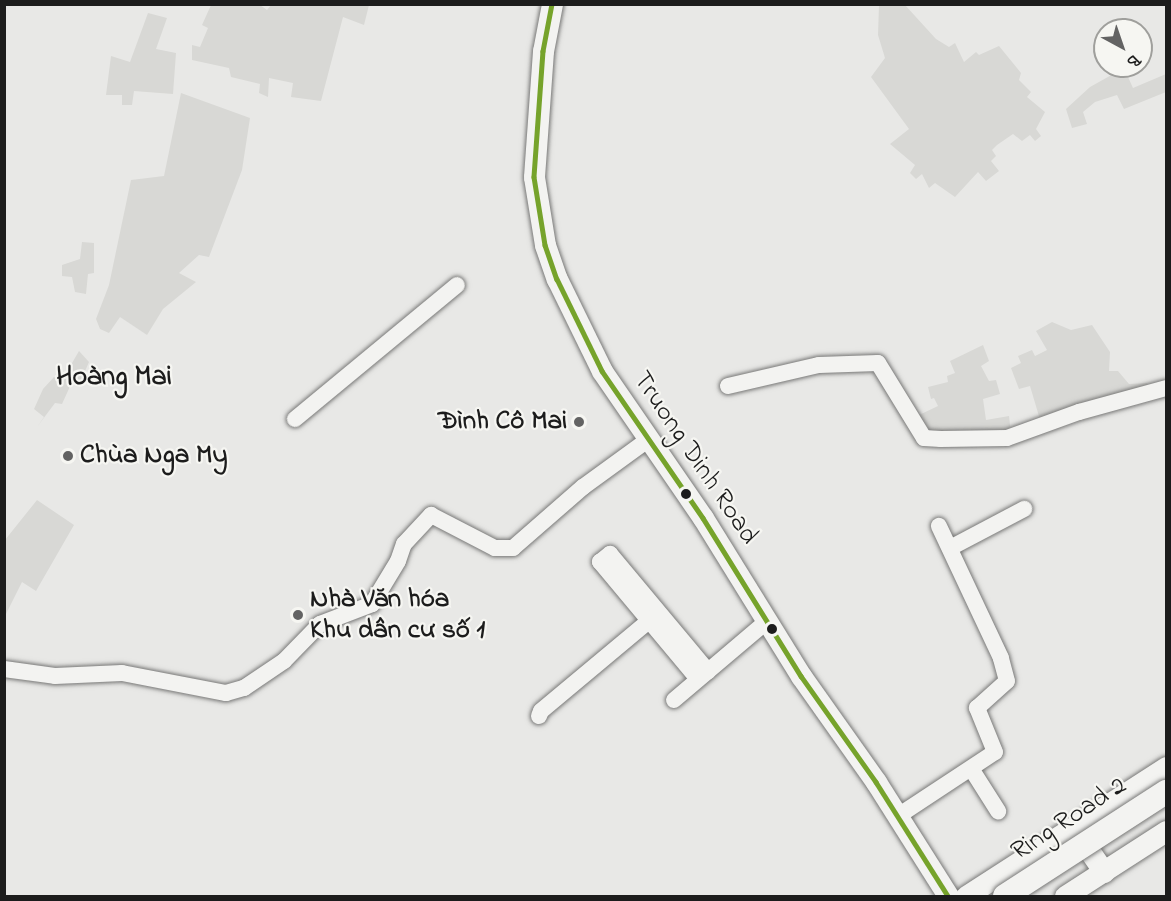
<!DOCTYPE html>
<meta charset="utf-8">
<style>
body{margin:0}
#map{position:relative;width:1171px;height:901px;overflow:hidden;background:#e8e8e6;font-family:"Indie Flower",sans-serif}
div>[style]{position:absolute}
.green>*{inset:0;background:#d8d8d5}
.roads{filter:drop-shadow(0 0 2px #787877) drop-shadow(0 0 2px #787877)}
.minor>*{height:16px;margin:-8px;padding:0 8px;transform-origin:8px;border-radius:8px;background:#f3f3f1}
.major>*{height:21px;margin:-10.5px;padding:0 10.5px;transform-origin:10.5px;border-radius:10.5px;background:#f3f3f1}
.bridges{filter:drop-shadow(0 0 2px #787877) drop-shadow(0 0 2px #787877)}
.highway-bridge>*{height:24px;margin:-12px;padding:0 12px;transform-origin:12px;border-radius:12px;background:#f3f3f1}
.bus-1>*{height:4.5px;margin:-2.25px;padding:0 2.25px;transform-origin:2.25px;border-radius:2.25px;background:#76a32b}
.dots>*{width:16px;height:16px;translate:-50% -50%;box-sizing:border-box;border:3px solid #f6f6f2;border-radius:50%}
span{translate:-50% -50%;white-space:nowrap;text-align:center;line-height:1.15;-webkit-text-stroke:4.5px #f6f6f2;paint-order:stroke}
.poi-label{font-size:27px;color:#1c1c1c;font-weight:700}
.right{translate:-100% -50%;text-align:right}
.left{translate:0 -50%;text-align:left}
.street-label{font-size:27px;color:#1c1c1c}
.neighbourhood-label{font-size:28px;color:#1c1c1c;font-weight:700}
.frame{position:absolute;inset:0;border:6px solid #1c1c1c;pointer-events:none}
.north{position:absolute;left:1093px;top:18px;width:60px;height:60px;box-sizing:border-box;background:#f6f6f2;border:2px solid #9f9f9c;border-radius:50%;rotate:140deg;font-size:16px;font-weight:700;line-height:24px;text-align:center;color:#1c1c1c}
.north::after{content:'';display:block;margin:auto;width:21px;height:27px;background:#636363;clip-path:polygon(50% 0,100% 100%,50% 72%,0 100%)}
</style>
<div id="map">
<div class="green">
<div style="clip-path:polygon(211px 5px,260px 5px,267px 10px,271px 5px,369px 5px,364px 25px,343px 17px,321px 101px,291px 97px,293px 83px,269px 78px,268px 97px,259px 93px,260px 84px,231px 77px,229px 68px,192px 60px,192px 45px,200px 47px,208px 28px,202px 25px)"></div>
<div style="clip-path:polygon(879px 5px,905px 5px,936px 39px,949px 47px,955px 43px,964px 62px,976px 52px,979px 55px,999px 46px,1021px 73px,1019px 80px,1031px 92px,1027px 97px,1045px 112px,1036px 129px,1041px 136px,1035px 141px,1030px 135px,1022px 141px,1013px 134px,997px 145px,992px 150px,996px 156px,991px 161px,999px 171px,986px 181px,978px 172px,955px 197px,935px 183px,929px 188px,922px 174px,916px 179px,910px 173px,915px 165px,890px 144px,909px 129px,871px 77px,885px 58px,878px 35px)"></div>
<div style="clip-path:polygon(148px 13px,167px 18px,156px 49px,176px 53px,173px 94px,134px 91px,132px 105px,122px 105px,122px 95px,106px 95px,111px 56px,130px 62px)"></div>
<div style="clip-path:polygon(1124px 68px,1133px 88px,1166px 74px,1166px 92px,1124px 109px,1117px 95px,1095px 102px,1083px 112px,1087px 124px,1072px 128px,1066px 109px,1090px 87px)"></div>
<div style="clip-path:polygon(181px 93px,250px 118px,242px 170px,209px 257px,199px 255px,179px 273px,196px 282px,163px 309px,147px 335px,120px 317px,109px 333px,100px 329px,96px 319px,109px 285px,131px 180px,164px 176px)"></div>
<div style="clip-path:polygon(82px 242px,94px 243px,94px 273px,88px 274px,86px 294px,75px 292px,72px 277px,62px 276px,62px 265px,80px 259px)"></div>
<div style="clip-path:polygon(1052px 322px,1071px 330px,1092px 325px,1110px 352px,1109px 371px,1118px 371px,1129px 384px,1147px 383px,1149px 392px,1041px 423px,1030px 386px,1019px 389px,1011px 368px,1021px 363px,1018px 356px,1032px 350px,1035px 356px,1047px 350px,1036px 331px)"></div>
<div style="clip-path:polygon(983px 345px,989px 361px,981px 366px,989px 381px,996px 380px,1000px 394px,983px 399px,986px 420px,1009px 416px,1011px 434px,934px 436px,919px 415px,938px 406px,934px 398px,931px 399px,928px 387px,948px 382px,947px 376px,955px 373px,950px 361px)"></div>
<div style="clip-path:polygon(79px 351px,89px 362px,79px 385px,72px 382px,62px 404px,55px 403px,37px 427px,44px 417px,34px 409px,43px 389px,54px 377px,61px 382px)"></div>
<div style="clip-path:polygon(37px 500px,74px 525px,36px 591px,22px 582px,5px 616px,5px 540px)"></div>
</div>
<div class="roads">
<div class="minor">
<div style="left:728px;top:386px;width:93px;rotate:-13deg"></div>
<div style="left:819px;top:365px;width:59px;rotate:-1.9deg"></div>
<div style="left:878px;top:363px;width:88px;rotate:58.5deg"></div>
<div style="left:924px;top:438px;width:17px;rotate:3deg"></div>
<div style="left:941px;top:439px;width:66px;rotate:-0.9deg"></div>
<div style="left:1007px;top:438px;width:77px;rotate:-19.9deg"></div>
<div style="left:1079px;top:412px;width:90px;rotate:-15.4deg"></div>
<div style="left:295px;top:419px;width:210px;rotate:-39.6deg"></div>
<div style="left:950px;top:548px;width:84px;rotate:-27.8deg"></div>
<div style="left:4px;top:669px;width:51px;rotate:7.8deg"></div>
<div style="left:55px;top:676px;width:67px;rotate:-2.6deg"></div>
<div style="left:122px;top:673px;width:106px;rotate:10.9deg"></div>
<div style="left:226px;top:693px;width:19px;rotate:-16deg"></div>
<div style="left:244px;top:688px;width:48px;rotate:-34deg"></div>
<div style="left:284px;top:661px;width:52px;rotate:-45.8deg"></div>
<div style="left:320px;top:624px;width:56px;rotate:-21deg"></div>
<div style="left:372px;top:604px;width:50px;rotate:-58.8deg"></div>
<div style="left:398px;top:561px;width:18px;rotate:-71deg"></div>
<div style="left:404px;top:544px;width:40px;rotate:-47deg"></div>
<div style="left:431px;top:515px;width:72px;rotate:27.3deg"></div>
<div style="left:495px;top:548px;width:18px"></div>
<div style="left:513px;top:548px;width:93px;rotate:-41.1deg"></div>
<div style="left:583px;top:487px;width:82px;rotate:-36deg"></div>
<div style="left:698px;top:679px;width:153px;rotate:-129.9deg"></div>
<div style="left:600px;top:562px;width:13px;rotate:-39deg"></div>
<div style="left:610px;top:554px;width:153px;rotate:50.1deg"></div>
<div style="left:674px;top:700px;width:122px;rotate:-40.3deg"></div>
<div style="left:539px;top:716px;width:5px;rotate:-68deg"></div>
<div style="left:541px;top:711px;width:150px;rotate:-39.9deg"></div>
<div style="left:972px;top:770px;width:49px;rotate:57.6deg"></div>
<div style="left:898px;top:816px;width:116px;rotate:-33.4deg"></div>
<div style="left:995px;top:752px;width:48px;rotate:-112.2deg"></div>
<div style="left:977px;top:708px;width:40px;rotate:-42deg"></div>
<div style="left:1007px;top:681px;width:24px;rotate:-105deg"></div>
<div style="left:1001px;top:658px;width:146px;rotate:-115.2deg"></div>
</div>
<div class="major">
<div style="left:552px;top:4px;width:48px;rotate:100.8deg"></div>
<div style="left:543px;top:51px;width:126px;rotate:94.1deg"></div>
<div style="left:534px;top:177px;width:69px;rotate:80.8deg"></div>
<div style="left:545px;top:245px;width:36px;rotate:71deg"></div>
<div style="left:557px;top:279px;width:102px;rotate:63.9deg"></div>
<div style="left:602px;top:371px;width:178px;rotate:55.5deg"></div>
<div style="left:703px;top:518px;width:186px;rotate:58.2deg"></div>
<div style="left:801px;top:676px;width:130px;rotate:54.7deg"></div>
<div style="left:876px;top:782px;width:135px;rotate:57.7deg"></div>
<div style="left:1075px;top:830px;width:51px;rotate:55.4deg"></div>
<div style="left:966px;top:896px;width:238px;rotate:-32.8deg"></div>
<div style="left:1065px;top:896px;width:120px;rotate:-32.8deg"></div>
</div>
</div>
<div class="bridges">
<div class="highway-bridge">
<div style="left:1005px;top:896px;width:192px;rotate:-32.9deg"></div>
</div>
</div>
<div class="bus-1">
<div style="left:552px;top:4px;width:48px;rotate:100.8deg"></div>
<div style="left:543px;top:51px;width:126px;rotate:94.1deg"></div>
<div style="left:534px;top:177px;width:69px;rotate:80.8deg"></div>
<div style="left:545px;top:245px;width:36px;rotate:71deg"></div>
<div style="left:557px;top:279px;width:102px;rotate:63.9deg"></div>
<div style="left:602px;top:371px;width:178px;rotate:55.5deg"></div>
<div style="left:703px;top:518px;width:186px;rotate:58.2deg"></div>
<div style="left:801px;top:676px;width:130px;rotate:54.7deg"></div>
<div style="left:876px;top:782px;width:135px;rotate:57.7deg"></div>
</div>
<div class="dots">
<div style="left:579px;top:422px;background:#636363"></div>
<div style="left:68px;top:456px;background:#636363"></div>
<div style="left:686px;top:494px;background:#1c1c1c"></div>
<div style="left:298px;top:615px;background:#636363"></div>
<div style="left:772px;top:629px;background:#1c1c1c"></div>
</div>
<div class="poi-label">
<span class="right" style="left:567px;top:422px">Đình Cô Mai</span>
<span class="left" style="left:80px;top:456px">Chùa Nga My</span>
<span class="left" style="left:310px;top:615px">Nhà Văn hóa<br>Khu dân cư số 1</span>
</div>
<div class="street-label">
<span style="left:695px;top:458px;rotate:56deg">Truong Dinh Road</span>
<span style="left:1069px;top:819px;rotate:-33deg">Ring Road 2</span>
</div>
<div class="neighbourhood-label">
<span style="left:114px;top:378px">Hoàng Mai</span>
</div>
<div class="frame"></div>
<div class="north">B</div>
</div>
